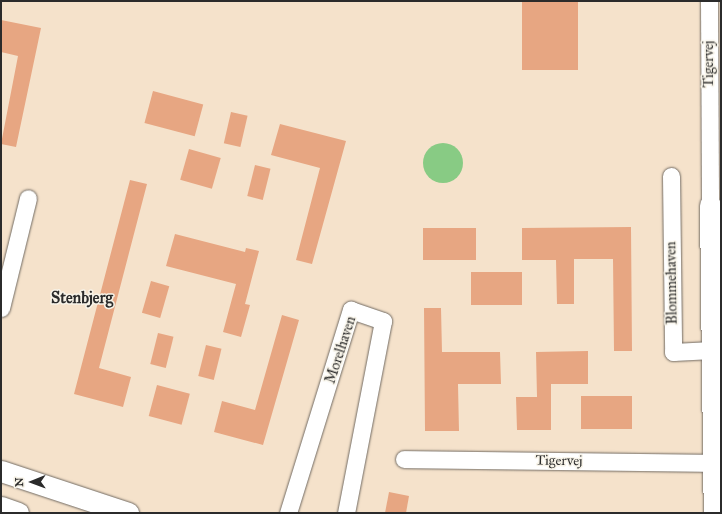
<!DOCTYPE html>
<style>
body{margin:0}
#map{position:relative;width:722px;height:514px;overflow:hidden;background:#f5e2cb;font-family:"IM FELL Great Primer",serif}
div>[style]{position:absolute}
.green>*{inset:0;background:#88cb84}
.round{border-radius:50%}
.building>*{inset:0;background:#e7a682;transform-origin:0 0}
.roads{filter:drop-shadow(0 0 1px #726b63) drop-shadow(0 0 1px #726b63)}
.minor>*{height:17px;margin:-8.5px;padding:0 8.5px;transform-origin:8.5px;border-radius:8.5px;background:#fff}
.tertiary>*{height:21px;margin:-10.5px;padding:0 10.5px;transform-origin:10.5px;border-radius:10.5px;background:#fff}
span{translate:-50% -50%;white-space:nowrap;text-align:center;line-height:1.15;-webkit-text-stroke:3px #f7f3e8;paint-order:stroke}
.street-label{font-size:14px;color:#2b2b2b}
.quarter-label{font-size:16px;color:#2b2b2b;font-weight:700}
.frame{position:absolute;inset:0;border:2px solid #2b2b2b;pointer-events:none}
.north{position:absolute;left:12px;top:462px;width:40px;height:40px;-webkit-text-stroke:3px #f7f3e8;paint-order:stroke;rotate:269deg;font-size:11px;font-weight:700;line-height:16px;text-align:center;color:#2b2b2b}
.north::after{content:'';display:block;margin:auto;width:14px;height:18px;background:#2b2b2b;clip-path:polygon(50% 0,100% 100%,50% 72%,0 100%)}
</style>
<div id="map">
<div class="green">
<div class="round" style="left:423px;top:143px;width:40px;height:40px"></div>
</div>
<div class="building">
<div style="left:522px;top:1px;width:56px;height:69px"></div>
<div style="clip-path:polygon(1px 20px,41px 28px,16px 147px,1px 144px,18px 56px,1px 52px)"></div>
<div style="left:153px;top:91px;width:52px;height:33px;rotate:15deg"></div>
<div style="left:231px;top:112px;width:17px;height:32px;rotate:13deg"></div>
<div style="clip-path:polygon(280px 124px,346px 141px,312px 264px,296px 260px,320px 168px,271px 155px)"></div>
<div style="left:189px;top:149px;width:33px;height:32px;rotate:16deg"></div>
<div style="left:255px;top:165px;width:16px;height:32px;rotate:14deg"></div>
<div style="clip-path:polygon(130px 180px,147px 184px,99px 368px,131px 377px,123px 407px,74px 394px)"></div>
<div style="clip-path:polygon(631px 227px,632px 351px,614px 351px,613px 259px,574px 259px,574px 304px,557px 304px,556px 260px,522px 260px,522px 228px)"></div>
<div style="left:476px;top:228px;width:32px;height:53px;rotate:90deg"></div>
<div style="clip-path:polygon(175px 234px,245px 252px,246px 248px,259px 251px,245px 304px,250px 305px,241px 337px,223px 332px,236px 284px,166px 266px)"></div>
<div style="left:471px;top:272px;width:51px;height:33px"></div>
<div style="left:151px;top:281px;width:19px;height:33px;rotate:16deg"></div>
<div style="clip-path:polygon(424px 308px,441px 308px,442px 352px,500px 352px,501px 384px,458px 384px,459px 431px,425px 431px)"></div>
<div style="clip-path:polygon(282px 315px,299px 320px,263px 445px,214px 432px,222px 401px,255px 410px)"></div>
<div style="left:158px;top:333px;width:16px;height:32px;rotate:14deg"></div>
<div style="left:206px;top:345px;width:16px;height:32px;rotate:14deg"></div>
<div style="clip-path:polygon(588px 351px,588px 384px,551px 384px,551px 430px,517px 430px,516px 397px,537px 397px,536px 352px)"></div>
<div style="left:157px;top:385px;width:34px;height:32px;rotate:15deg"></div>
<div style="left:581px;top:396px;width:51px;height:33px"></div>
<div style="clip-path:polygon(389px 492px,409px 496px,406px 513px,385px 513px)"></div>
</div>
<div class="roads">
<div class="minor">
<div style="left:709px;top:1px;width:204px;rotate:89.7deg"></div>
<div style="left:671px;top:176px;width:176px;rotate:89.3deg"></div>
<div style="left:673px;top:352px;width:39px;rotate:-3deg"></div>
<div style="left:1px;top:308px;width:113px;rotate:-76.2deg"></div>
<div style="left:404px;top:459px;width:309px;rotate:0.7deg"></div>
<div style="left:288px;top:513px;width:213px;rotate:-72.8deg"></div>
<div style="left:351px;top:310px;width:34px;rotate:19deg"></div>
<div style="left:383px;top:321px;width:196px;rotate:100.9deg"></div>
</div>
<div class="tertiary">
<div style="left:710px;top:205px;width:308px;rotate:89.3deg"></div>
<div style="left:1px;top:471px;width:134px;rotate:18.3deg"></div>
<div style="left:1px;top:507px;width:18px;rotate:19deg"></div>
</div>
</div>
<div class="street-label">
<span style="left:709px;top:64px;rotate:-90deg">Tigervej</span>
<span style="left:672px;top:283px;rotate:-91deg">Blommehaven</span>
<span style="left:341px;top:350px;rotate:-72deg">Morelhaven</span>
<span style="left:559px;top:461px;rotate:1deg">Tigervej</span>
</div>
<div class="quarter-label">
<span style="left:82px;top:298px">Stenbjerg</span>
</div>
<div class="frame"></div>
<div class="north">N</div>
</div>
